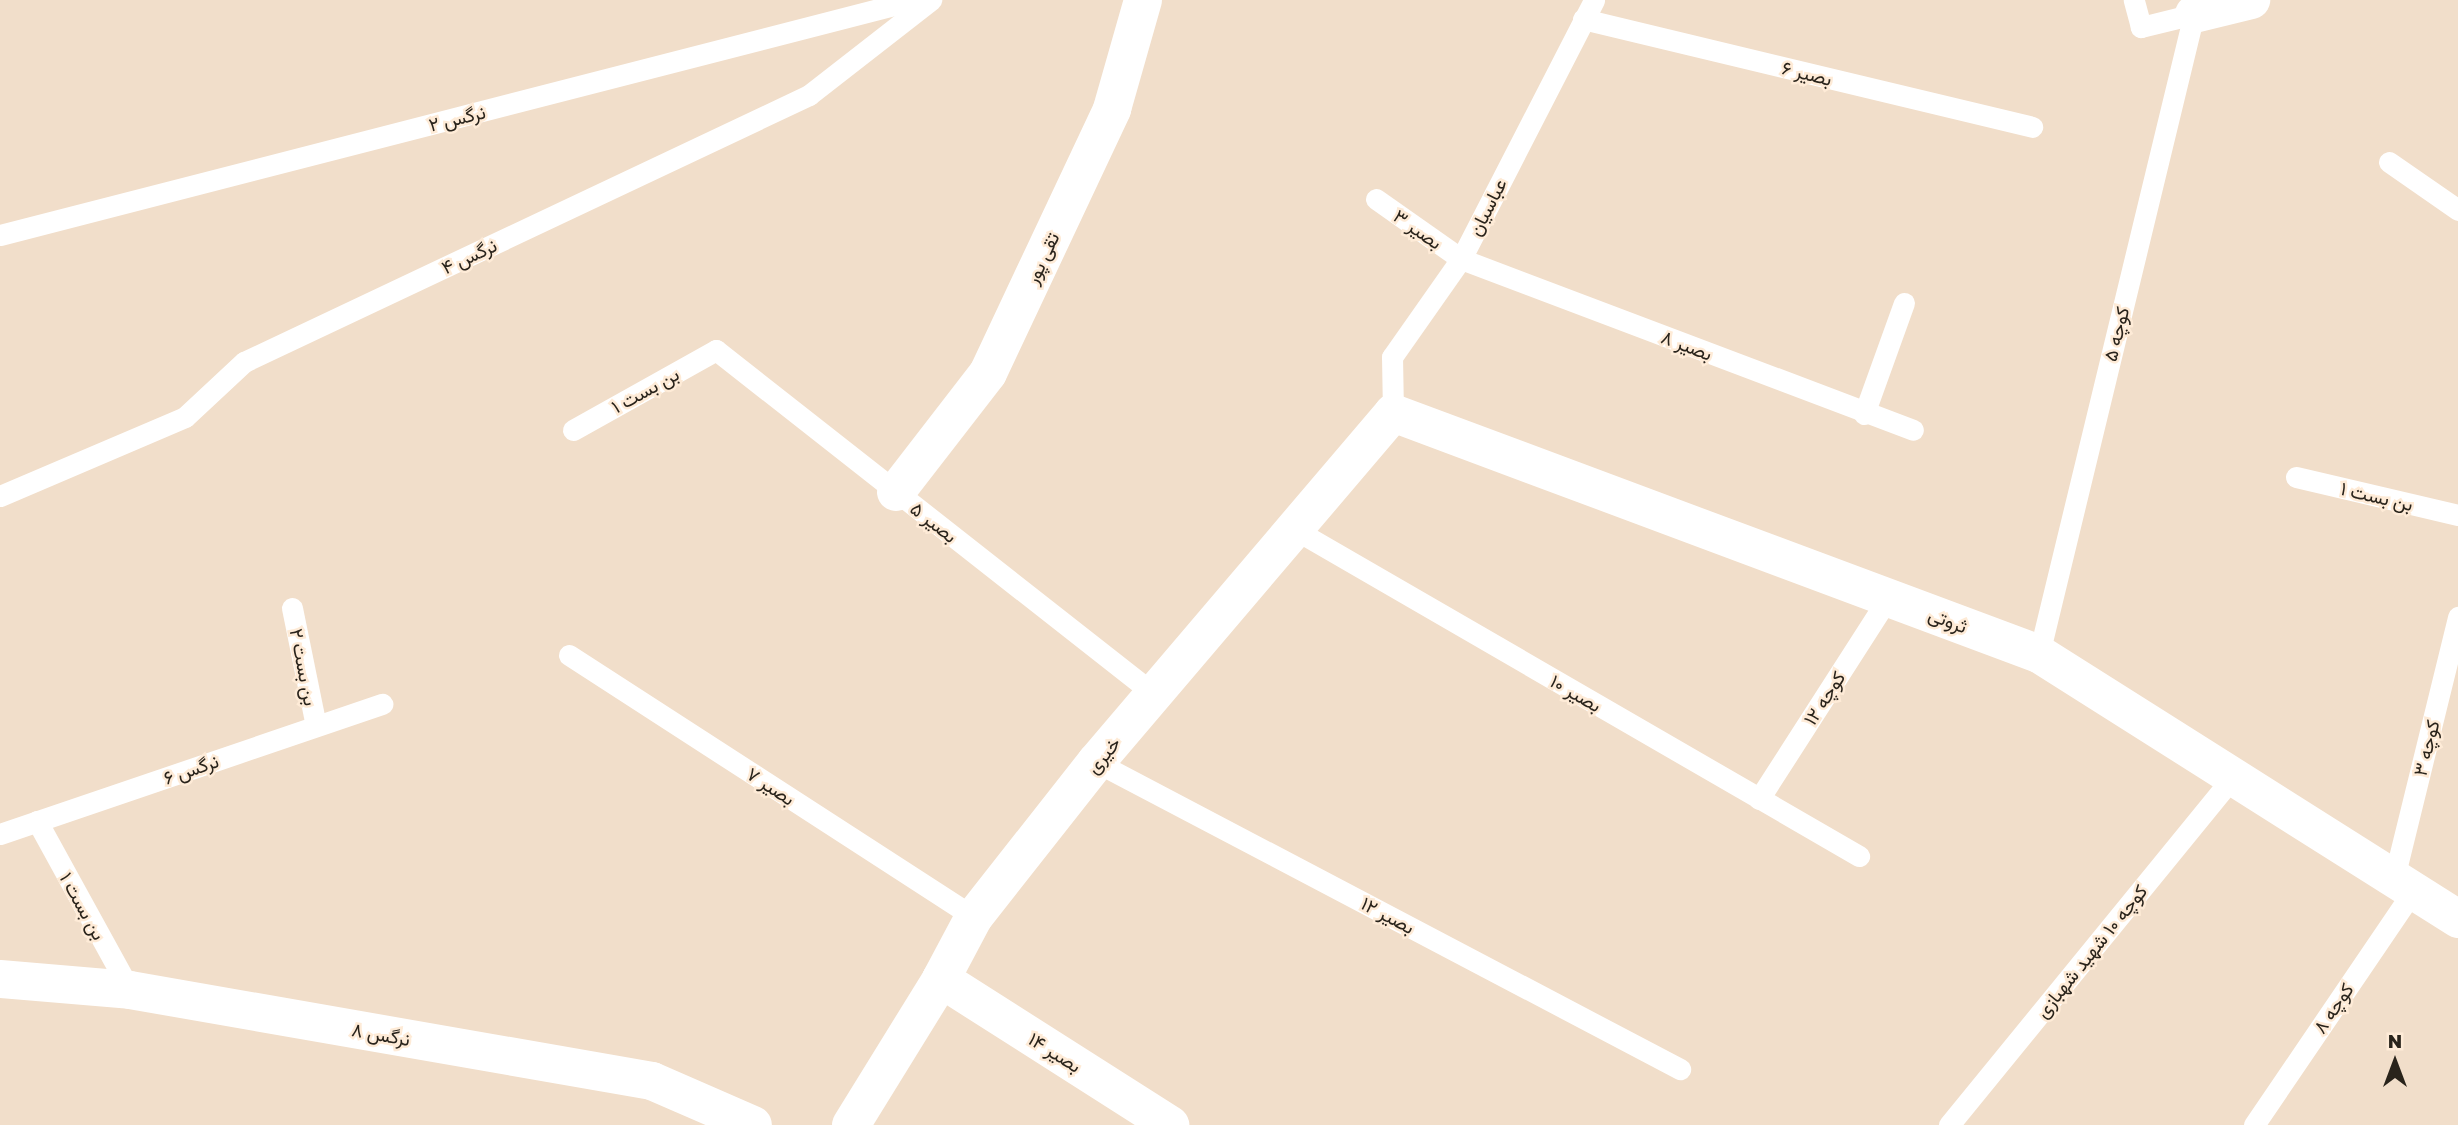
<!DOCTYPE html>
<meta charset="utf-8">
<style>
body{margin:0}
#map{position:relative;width:2458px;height:1125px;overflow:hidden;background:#f1deca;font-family:"Golos Text",Vazirmatn,sans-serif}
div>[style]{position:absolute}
.lane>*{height:21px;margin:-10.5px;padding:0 10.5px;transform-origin:10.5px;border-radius:10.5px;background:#fff}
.street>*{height:38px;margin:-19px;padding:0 19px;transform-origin:19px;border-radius:19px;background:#fff}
span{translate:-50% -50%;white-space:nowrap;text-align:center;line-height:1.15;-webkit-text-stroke:5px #feebd7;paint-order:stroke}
.street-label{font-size:19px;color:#29231b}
.north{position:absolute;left:2360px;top:1027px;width:70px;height:70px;-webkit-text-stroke:5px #feebd7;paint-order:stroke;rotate:0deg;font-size:19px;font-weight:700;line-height:28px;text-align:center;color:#29231b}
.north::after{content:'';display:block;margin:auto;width:24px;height:32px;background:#29231b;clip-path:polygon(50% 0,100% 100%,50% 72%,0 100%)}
</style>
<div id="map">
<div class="lane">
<div style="left:1583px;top:19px;width:462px;rotate:13.5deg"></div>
<div style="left:2389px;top:162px;width:84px;rotate:34.8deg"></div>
<div style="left:1376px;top:199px;width:104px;rotate:35.2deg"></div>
<div style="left:1461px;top:259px;width:483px;rotate:20.7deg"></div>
<div style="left:0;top:235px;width:943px;rotate:-14.43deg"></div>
<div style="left:1393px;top:413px;width:56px;rotate:-91deg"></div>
<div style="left:1392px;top:357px;width:120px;rotate:-54.9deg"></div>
<div style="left:1461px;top:259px;width:291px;rotate:-62.8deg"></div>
<div style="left:1864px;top:414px;width:118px;rotate:-70.2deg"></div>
<div style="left:573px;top:430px;width:164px;rotate:-29.2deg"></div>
<div style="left:716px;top:350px;width:557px;rotate:38.15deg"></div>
<div style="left:2296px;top:477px;width:166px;rotate:13.2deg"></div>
<div style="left:0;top:496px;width:201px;rotate:-23.1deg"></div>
<div style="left:185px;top:417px;width:81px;rotate:-43deg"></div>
<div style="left:244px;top:362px;width:625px;rotate:-25.29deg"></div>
<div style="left:809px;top:95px;width:155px;rotate:-37.9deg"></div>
<div style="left:1294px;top:529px;width:653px;rotate:30.06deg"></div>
<div style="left:292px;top:608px;width:120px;rotate:78.5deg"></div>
<div style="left:2039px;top:654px;width:659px;rotate:-76.39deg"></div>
<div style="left:2194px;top:14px;width:55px;rotate:166.2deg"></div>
<div style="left:2141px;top:27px;width:28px;rotate:-105deg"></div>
<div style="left:569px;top:655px;width:482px;rotate:32.9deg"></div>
<div style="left:1096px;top:762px;width:660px;rotate:27.73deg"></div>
<div style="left:1759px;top:799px;width:239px;rotate:-57.3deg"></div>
<div style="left:37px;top:821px;width:193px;rotate:61.2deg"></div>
<div style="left:0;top:834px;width:404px;rotate:-18.8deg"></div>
<div style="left:2394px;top:878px;width:269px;rotate:-76.2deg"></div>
<div style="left:1949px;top:1125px;width:449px;rotate:-50.8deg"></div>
<div style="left:2254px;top:1125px;width:283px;rotate:-55.8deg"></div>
</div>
<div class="street">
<div style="left:2194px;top:14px;width:59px;rotate:-13.8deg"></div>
<div style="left:896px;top:492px;width:150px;rotate:-52.3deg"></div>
<div style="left:988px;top:373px;width:292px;rotate:-64.8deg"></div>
<div style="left:1112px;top:109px;width:113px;rotate:-74.1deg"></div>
<div style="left:0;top:979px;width:130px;rotate:4.8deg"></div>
<div style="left:130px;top:990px;width:530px;rotate:9.89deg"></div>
<div style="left:652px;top:1081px;width:110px;rotate:23.5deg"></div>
<div style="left:941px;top:979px;width:272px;rotate:32.5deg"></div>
<div style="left:851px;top:1125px;width:172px;rotate:-58.3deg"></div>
<div style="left:941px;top:979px;width:70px;rotate:-62deg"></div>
<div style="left:974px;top:917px;width:197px;rotate:-51.8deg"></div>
<div style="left:1096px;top:762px;width:458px;rotate:-49.6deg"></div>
<div style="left:1393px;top:413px;width:689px;rotate:20.46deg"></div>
<div style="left:2039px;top:654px;width:496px;rotate:32.3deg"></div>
</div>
<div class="street-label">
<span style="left:1807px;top:73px;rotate:14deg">بصیر ۶</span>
<span style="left:457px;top:118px;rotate:-14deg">نرگس ۲</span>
<span style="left:1487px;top:207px;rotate:-63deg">عباسیان</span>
<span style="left:1418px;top:229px;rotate:35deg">بصیر ۳</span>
<span style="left:469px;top:256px;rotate:-25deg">نرگس ۴</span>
<span style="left:1042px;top:258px;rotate:-65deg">تقی پور</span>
<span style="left:2116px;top:334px;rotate:-76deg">کوچه ۵</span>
<span style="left:1687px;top:345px;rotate:21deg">بصیر ۸</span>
<span style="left:645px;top:390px;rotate:-29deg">بن بست ۱</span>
<span style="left:2377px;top:496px;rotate:13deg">بن بست ۱</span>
<span style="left:934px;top:522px;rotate:38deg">بصیر ۵</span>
<span style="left:1948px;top:620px;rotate:21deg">ثروتی</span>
<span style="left:304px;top:667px;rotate:79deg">بن بست ۲</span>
<span style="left:1576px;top:693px;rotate:30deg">بصیر ۱۰</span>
<span style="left:1824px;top:698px;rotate:-57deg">کوچه ۱۲</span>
<span style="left:2426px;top:748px;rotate:-76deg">کوچه ۳</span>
<span style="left:1103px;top:755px;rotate:-50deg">خیری</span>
<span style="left:191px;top:769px;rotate:-19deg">نرگس ۶</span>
<span style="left:771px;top:786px;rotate:33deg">بصیر ۷</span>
<span style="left:83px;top:906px;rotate:61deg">بن بست ۱</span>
<span style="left:1388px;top:915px;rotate:28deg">بصیر ۱۲</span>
<span style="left:2091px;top:951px;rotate:-51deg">کوچه ۱۰ شهید شهبازی</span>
<span style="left:2333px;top:1008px;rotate:-56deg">کوچه ۸</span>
<span style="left:381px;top:1034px;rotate:10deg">نرگس ۸</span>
<span style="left:1055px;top:1052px;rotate:32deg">بصیر ۱۴</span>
</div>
<div class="north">N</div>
</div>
